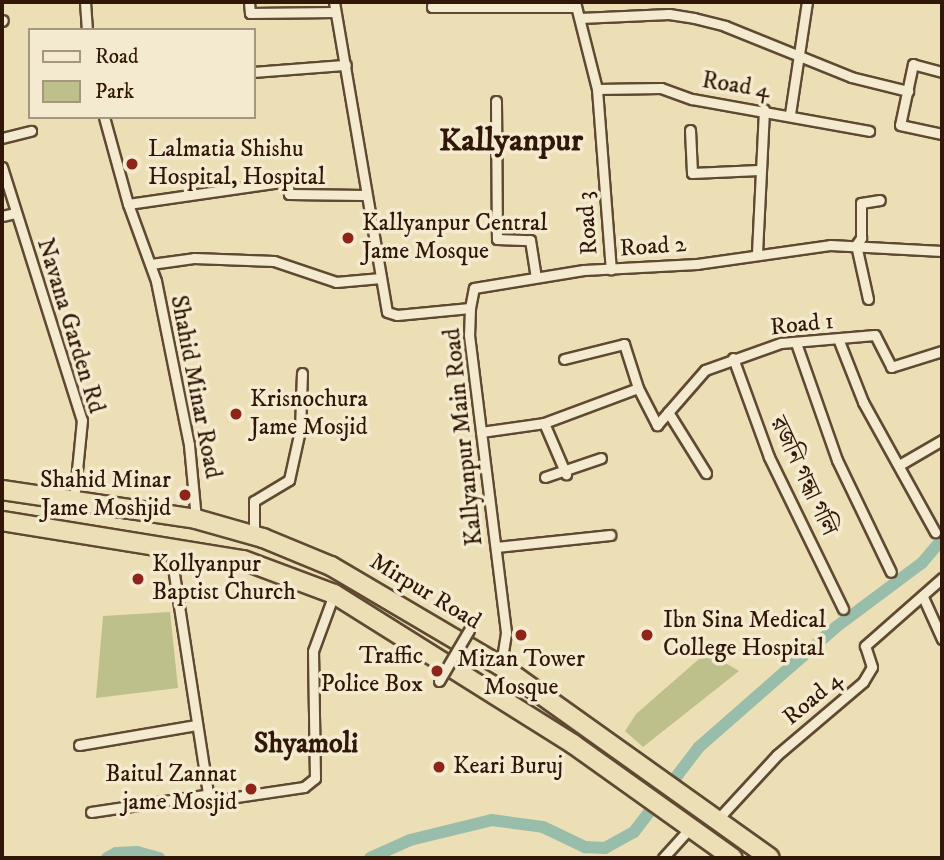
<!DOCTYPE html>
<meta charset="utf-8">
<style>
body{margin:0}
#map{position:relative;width:944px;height:860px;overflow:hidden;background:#ecdfb5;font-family:"IM FELL DW Pica","Noto Serif Bengali",serif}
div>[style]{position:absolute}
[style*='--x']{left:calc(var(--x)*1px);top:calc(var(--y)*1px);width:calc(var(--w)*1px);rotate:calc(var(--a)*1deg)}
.green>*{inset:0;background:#bdc08a}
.canal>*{height:12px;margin:-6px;padding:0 6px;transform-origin:6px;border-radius:6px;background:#99bdab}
.roads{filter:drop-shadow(2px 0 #604932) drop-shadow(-2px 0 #604932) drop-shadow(0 2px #604932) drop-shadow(0 -2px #604932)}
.street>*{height:9px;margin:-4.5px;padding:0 4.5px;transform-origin:4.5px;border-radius:4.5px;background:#f3eacf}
.highway>*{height:18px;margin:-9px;padding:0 9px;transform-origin:9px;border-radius:9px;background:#ecdfb5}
.bridges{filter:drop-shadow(2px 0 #604932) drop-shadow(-2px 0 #604932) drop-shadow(0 2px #604932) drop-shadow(0 -2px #604932)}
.street-bridge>*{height:9px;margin:-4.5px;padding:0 4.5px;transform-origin:4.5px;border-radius:4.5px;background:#f3eacf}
.dots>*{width:19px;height:19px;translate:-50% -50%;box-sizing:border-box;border:4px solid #f3eacf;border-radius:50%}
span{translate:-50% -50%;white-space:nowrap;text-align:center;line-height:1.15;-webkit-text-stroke:7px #f3eacf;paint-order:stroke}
.street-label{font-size:24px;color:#311707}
.poi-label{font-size:24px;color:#311707}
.left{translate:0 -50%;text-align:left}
.right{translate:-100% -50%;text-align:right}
.quarter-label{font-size:28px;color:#311707;font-weight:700}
.district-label{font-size:32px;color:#311707;font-weight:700}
.frame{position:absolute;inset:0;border:4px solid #311707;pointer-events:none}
.legend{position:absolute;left:28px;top:28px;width:228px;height:91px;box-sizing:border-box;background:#f3eacf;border:2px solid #a5967f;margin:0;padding:9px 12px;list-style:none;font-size:21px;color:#311707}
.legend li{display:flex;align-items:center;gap:14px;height:35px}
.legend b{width:35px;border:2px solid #a5967f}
</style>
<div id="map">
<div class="green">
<div style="clip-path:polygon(170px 612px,178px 688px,96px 698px,103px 616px)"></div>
<div style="clip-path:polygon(707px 652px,739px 671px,643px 747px,625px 731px,636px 714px)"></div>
</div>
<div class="canal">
<div style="--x:107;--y:858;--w:10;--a:-29"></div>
<div style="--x:116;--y:853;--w:21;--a:-3"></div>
<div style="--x:137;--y:852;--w:23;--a:15"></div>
<div style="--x:370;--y:858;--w:44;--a:-24.2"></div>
<div style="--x:410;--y:840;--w:84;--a:-13.7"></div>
<div style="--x:492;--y:820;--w:51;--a:7.8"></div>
<div style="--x:543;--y:827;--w:47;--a:25.5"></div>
<div style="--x:585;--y:847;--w:20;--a:3"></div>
<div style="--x:605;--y:848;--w:33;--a:-29"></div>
<div style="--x:634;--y:832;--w:107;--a:-52.6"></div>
<div style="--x:699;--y:747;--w:182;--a:-41.2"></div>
<div style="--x:836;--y:627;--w:107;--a:-36.7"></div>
<div style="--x:922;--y:563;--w:31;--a:-50"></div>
</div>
<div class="roads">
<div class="street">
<div style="--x:85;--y:2;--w:28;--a:86"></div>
<div style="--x:249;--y:2;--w:11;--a:85"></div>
<div style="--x:250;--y:13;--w:85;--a:-0.7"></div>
<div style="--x:334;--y:2;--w:314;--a:80.3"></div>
<div style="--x:387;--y:312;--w:10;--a:17"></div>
<div style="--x:397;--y:315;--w:73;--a:-5.5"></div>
<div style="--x:470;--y:308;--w:27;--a:92"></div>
<div style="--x:469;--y:335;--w:300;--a:82.9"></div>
<div style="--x:506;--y:633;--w:33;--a:99"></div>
<div style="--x:433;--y:2;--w:5;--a:101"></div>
<div style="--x:432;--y:7;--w:144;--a:0"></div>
<div style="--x:575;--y:2;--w:90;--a:75.8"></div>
<div style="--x:597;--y:89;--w:181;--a:85.6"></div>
<div style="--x:580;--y:18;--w:89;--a:-2.6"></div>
<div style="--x:669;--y:14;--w:25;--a:9"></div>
<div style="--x:694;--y:18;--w:32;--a:14"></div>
<div style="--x:725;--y:26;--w:136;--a:22"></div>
<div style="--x:851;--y:77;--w:59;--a:13.8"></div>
<div style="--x:2;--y:21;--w:1;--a:-45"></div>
<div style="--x:254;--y:72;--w:92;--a:-4.4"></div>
<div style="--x:942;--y:72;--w:30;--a:-165"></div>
<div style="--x:913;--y:64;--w:62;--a:102"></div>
<div style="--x:900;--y:125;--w:43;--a:12.1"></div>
<div style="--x:597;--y:89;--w:64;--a:-0.9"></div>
<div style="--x:661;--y:88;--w:33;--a:20"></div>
<div style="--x:692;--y:99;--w:180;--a:10.2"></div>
<div style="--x:496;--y:101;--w:138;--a:89.6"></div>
<div style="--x:497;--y:239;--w:33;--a:2"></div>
<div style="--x:530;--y:240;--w:37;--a:81"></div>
<div style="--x:790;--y:114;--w:113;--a:-81.4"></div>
<div style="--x:104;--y:117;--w:90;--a:74.6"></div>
<div style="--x:128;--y:204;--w:82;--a:70"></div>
<div style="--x:156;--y:281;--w:167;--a:78.6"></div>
<div style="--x:189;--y:445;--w:74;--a:84.6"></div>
<div style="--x:690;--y:130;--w:43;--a:87.3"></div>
<div style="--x:692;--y:173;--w:67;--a:-2.6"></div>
<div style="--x:2;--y:138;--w:30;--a:-14"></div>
<div style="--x:2;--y:167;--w:265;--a:72.5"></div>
<div style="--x:82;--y:420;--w:80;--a:95.7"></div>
<div style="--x:128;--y:204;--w:161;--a:-8.2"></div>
<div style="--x:287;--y:181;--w:13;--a:81"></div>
<div style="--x:289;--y:194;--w:75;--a:0.8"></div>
<div style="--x:2;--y:216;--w:13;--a:-13"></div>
<div style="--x:757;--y:253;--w:144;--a:-87.2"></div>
<div style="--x:151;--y:264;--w:43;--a:-7.9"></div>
<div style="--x:194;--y:258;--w:80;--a:2.1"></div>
<div style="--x:274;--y:261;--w:65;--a:18.7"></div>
<div style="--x:336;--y:282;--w:45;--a:-5.1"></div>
<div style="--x:868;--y:299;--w:55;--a:-102.5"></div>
<div style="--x:856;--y:245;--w:9;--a:-54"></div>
<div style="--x:861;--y:238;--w:35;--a:-90"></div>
<div style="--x:861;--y:203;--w:19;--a:-9"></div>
<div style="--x:470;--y:308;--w:20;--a:-79"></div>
<div style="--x:474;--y:288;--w:111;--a:-9.3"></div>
<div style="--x:584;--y:270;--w:113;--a:-3"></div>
<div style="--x:697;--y:264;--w:134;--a:-8.1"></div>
<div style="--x:830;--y:245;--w:112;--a:3.1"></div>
<div style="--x:839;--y:341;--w:66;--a:68.5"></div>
<div style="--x:863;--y:402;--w:149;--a:61"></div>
<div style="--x:796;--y:343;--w:124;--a:70.7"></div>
<div style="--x:837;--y:460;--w:124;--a:64.3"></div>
<div style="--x:733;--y:358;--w:105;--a:70"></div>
<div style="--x:769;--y:457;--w:169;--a:64"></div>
<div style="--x:564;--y:359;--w:62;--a:-14"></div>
<div style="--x:624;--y:344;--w:46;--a:72.3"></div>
<div style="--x:668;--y:412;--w:72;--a:58.1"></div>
<div style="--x:544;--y:423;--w:56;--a:66.7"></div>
<div style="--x:481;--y:432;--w:64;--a:-8.1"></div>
<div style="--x:544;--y:423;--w:100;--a:-20.4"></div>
<div style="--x:638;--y:388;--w:42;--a:62.8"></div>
<div style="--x:657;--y:425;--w:73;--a:-48.9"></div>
<div style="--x:705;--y:370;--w:81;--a:-19.6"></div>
<div style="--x:781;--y:343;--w:94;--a:-4.9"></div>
<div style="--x:875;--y:335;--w:36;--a:63"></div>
<div style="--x:891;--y:367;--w:53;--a:-17.4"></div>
<div style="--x:901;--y:464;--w:48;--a:-30.3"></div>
<div style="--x:545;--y:477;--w:59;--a:-18.7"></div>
<div style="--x:254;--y:535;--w:34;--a:-90"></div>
<div style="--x:254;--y:501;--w:41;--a:-31"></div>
<div style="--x:289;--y:480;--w:51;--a:-77.6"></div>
<div style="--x:300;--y:430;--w:57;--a:-88"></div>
<div style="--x:496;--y:547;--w:115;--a:-6"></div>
<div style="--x:170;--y:548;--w:256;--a:81.2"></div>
<div style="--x:209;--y:801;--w:96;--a:-8.4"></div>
<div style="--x:304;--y:787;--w:14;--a:-39"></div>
<div style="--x:315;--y:778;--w:127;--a:-90.9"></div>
<div style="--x:313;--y:651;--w:61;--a:-69.8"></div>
<div style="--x:923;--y:597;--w:46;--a:65.7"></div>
<div style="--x:79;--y:745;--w:119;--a:-9.7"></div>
<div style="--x:91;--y:812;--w:115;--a:-8.5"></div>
<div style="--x:717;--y:820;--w:88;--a:-47.3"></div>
<div style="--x:777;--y:755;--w:113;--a:-40.3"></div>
<div style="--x:863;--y:682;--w:17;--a:-59"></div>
<div style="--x:872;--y:667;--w:22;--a:-108"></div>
<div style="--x:865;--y:646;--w:103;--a:-41.4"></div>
<div style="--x:663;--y:858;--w:40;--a:-48"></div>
</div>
<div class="highway">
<div style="--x:2;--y:490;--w:196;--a:8.5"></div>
<div style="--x:196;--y:519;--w:70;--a:15.8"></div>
<div style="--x:263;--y:538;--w:74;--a:22.4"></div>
<div style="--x:331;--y:566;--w:197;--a:30.5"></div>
<div style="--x:501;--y:666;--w:330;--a:35.5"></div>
<div style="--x:2;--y:521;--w:244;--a:9.2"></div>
<div style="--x:243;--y:560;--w:97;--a:20.5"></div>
<div style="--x:334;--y:594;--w:282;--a:32.1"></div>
<div style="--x:573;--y:744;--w:196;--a:35.5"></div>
</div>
</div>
<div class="bridges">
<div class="street-bridge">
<div style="--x:439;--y:681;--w:59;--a:-59.5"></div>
</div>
</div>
<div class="dots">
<div style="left:132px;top:164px;background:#8f2418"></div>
<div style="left:348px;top:238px;background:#8f2418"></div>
<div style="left:236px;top:414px;background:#8f2418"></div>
<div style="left:185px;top:495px;background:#8f2418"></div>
<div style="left:138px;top:579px;background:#8f2418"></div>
<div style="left:521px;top:635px;background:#8f2418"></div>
<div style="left:647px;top:635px;background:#8f2418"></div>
<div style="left:437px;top:671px;background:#8f2418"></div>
<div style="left:439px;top:767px;background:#8f2418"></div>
<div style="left:251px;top:789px;background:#8f2418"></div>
</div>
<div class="street-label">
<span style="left:736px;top:86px;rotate:9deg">Road 4</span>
<span style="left:588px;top:223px;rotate:-94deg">Road 3</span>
<span style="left:653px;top:247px;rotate:-4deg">Road 2</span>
<span style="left:802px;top:325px;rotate:-6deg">Road 1</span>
<span style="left:70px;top:326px;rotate:73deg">Navana Garden Rd</span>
<span style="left:195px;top:387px;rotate:79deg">Shahid Minar Road</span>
<span style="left:464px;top:437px;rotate:-96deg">Kallyanpur Main Road</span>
<span style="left:803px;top:476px;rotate:65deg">রজনি গন্ধা গলি</span>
<span style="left:425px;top:592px;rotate:31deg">Mirpur Road</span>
<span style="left:813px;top:699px;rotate:-40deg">Road 4</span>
</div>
<div class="poi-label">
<span class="left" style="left:148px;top:164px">Lalmatia Shishu<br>Hospital, Hospital</span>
<span class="left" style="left:362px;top:238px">Kallyanpur Central<br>Jame Mosque</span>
<span class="left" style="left:250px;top:414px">Krisnochura<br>Jame Mosjid</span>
<span class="right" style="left:171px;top:495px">Shahid Minar<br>Jame Moshjid</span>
<span class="left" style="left:152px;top:579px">Kollyanpur<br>Baptist Church</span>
<span class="left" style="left:663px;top:635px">Ibn Sina Medical<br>College Hospital</span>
<span class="right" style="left:423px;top:671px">Traffic<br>Police Box</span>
<span style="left:521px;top:674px">Mizan Tower<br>Mosque</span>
<span class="left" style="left:453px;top:767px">Keari Buruj</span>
<span class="right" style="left:237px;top:789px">Baitul Zannat<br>jame Mosjid</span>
</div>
<div class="quarter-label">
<span style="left:306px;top:744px">Shyamoli</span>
</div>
<div class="district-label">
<span style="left:511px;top:141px">Kallyanpur</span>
</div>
<div class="frame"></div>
<ul class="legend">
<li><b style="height:9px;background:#f3eacf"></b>Road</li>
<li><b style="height:19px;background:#bdc08a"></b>Park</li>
</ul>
</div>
